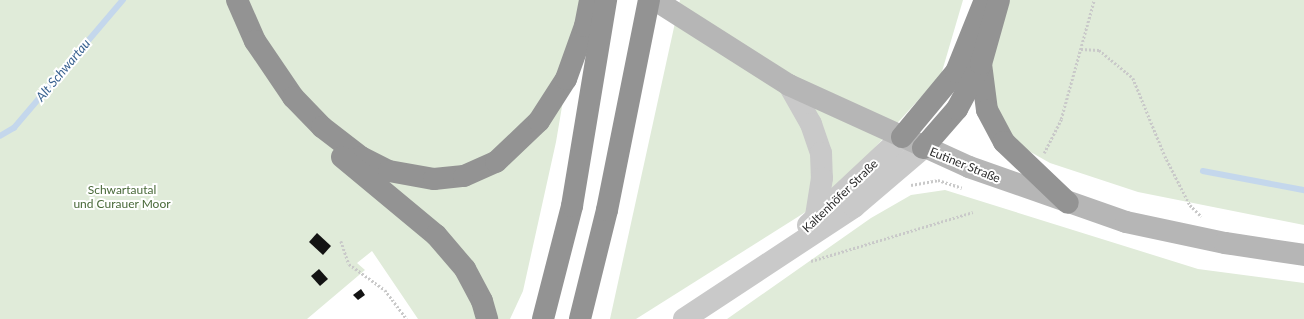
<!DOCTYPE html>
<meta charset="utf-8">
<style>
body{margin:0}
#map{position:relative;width:1304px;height:319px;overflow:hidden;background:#fff;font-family:Lato,sans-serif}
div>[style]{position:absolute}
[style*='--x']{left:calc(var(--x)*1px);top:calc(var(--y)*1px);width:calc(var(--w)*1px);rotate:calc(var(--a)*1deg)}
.green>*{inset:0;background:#e0ebd9}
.stream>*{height:5.5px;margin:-2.75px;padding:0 2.75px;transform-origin:2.75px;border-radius:2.75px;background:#c4d7ec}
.building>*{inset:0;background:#131313}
.path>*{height:2.5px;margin-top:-1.25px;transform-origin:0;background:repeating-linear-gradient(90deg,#c9c9c9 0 2px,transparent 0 4px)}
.tertiary>*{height:22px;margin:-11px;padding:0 11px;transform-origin:11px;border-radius:11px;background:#c9c9c9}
.secondary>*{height:22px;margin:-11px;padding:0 11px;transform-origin:11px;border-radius:11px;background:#b6b6b6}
.motorway>*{height:22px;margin:-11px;padding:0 11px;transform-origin:11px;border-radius:11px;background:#939393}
span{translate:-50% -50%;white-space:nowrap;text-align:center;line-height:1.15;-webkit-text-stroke:4px #fff;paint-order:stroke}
.street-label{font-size:12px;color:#2c2c2c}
.park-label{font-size:12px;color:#496939}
.water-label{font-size:13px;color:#396290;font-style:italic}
</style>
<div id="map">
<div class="green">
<div style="clip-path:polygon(0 0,580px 0,556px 142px,523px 291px,510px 319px,418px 319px,372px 251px,357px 263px,365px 270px,307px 319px,0 319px)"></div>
<div style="clip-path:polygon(680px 0,963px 0,941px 75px,831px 196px,636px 319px,610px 319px)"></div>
<div style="clip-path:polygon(1009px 0,1304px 0,1304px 225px,1138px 192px,1050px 163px,1013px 142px,994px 113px,988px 77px)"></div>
<div style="clip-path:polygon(945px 190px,1198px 269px,1304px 283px,1304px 319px,727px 319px,871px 218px,911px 195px)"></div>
</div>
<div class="stream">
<div style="--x:0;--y:136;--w:16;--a:-30"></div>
<div style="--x:14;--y:128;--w:168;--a:-49.6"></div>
<div style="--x:1203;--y:171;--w:103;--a:10.7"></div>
</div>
<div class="building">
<div style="clip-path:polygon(317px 233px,331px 246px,323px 255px,309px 242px)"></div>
<div style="clip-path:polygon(319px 269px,328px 279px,320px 286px,311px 276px)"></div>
<div style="clip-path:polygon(361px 289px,365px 295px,358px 300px,353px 295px)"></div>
</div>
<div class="path">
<div style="--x:1081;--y:49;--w:18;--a:3"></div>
<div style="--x:1099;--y:50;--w:44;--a:39.5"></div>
<div style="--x:1133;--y:78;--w:84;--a:67.7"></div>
<div style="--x:1165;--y:156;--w:55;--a:63"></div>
<div style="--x:1190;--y:205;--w:16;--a:45"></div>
<div style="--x:1044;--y:153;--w:38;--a:-63"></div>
<div style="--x:1061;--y:119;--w:123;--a:-74.5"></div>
<div style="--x:911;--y:185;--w:27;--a:-10"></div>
<div style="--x:938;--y:180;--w:25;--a:18"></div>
<div style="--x:341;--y:241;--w:24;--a:71"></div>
<div style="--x:349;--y:264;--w:44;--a:35.8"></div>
<div style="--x:385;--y:290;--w:36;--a:53"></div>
<div style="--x:811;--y:261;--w:169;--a:-16.8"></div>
</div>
<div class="tertiary">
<div style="--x:789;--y:85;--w:45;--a:60.6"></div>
<div style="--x:811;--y:124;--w:31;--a:71"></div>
<div style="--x:821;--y:153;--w:25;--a:88"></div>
<div style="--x:822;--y:178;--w:39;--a:99"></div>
<div style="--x:808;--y:225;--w:129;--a:-43.1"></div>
<div style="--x:684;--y:319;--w:204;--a:-33.4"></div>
<div style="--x:854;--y:207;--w:91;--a:-40.5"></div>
</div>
<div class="secondary">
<div style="--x:655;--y:0;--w:159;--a:32.4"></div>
<div style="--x:789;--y:85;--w:198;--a:24.5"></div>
<div style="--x:969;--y:167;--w:166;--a:19.3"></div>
<div style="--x:1126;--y:222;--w:101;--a:12"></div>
<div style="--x:1225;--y:243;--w:80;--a:8.6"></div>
</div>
<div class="motorway">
<div style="--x:237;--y:0;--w:45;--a:66.3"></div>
<div style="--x:255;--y:41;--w:68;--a:55.8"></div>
<div style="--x:293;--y:97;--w:42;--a:46"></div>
<div style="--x:322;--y:127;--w:49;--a:37.6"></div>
<div style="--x:361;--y:157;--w:31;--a:27"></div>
<div style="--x:389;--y:171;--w:46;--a:10.1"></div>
<div style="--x:434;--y:179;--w:30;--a:-6"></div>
<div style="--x:464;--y:176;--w:35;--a:-24"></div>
<div style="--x:496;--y:162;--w:59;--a:-43.6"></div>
<div style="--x:539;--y:121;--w:50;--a:-57.3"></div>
<div style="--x:566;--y:79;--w:56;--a:-70.3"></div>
<div style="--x:585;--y:26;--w:26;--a:-79"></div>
<div style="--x:981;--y:64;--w:46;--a:82.6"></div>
<div style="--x:987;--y:110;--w:36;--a:62"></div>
<div style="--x:1004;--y:142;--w:88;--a:43.6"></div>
<div style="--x:902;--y:137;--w:85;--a:-50.3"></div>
<div style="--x:956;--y:72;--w:78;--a:-68.1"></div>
<div style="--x:923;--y:148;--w:52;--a:-48.9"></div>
<div style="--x:957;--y:109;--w:51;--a:-61.9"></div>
<div style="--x:981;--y:64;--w:66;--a:-74.3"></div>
<div style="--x:342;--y:157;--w:122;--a:39.7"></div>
<div style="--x:436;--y:235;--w:45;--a:49.5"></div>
<div style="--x:465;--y:269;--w:36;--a:62"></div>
<div style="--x:482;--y:301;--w:19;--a:74"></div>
<div style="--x:543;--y:319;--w:117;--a:-75.6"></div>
<div style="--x:572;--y:206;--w:209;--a:-80.6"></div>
<div style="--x:580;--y:319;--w:112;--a:-76.1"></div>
<div style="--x:607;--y:210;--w:214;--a:-78.7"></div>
</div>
<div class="street-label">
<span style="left:965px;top:165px;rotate:22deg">Eutiner Straße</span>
<span style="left:840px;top:196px;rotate:-44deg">Kaltenhöfer Straße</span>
</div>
<div class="park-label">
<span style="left:122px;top:197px">Schwartautal<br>und Curauer Moor</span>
</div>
<div class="water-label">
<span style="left:63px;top:70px;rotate:-50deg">Alt Schwartau</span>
</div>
</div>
